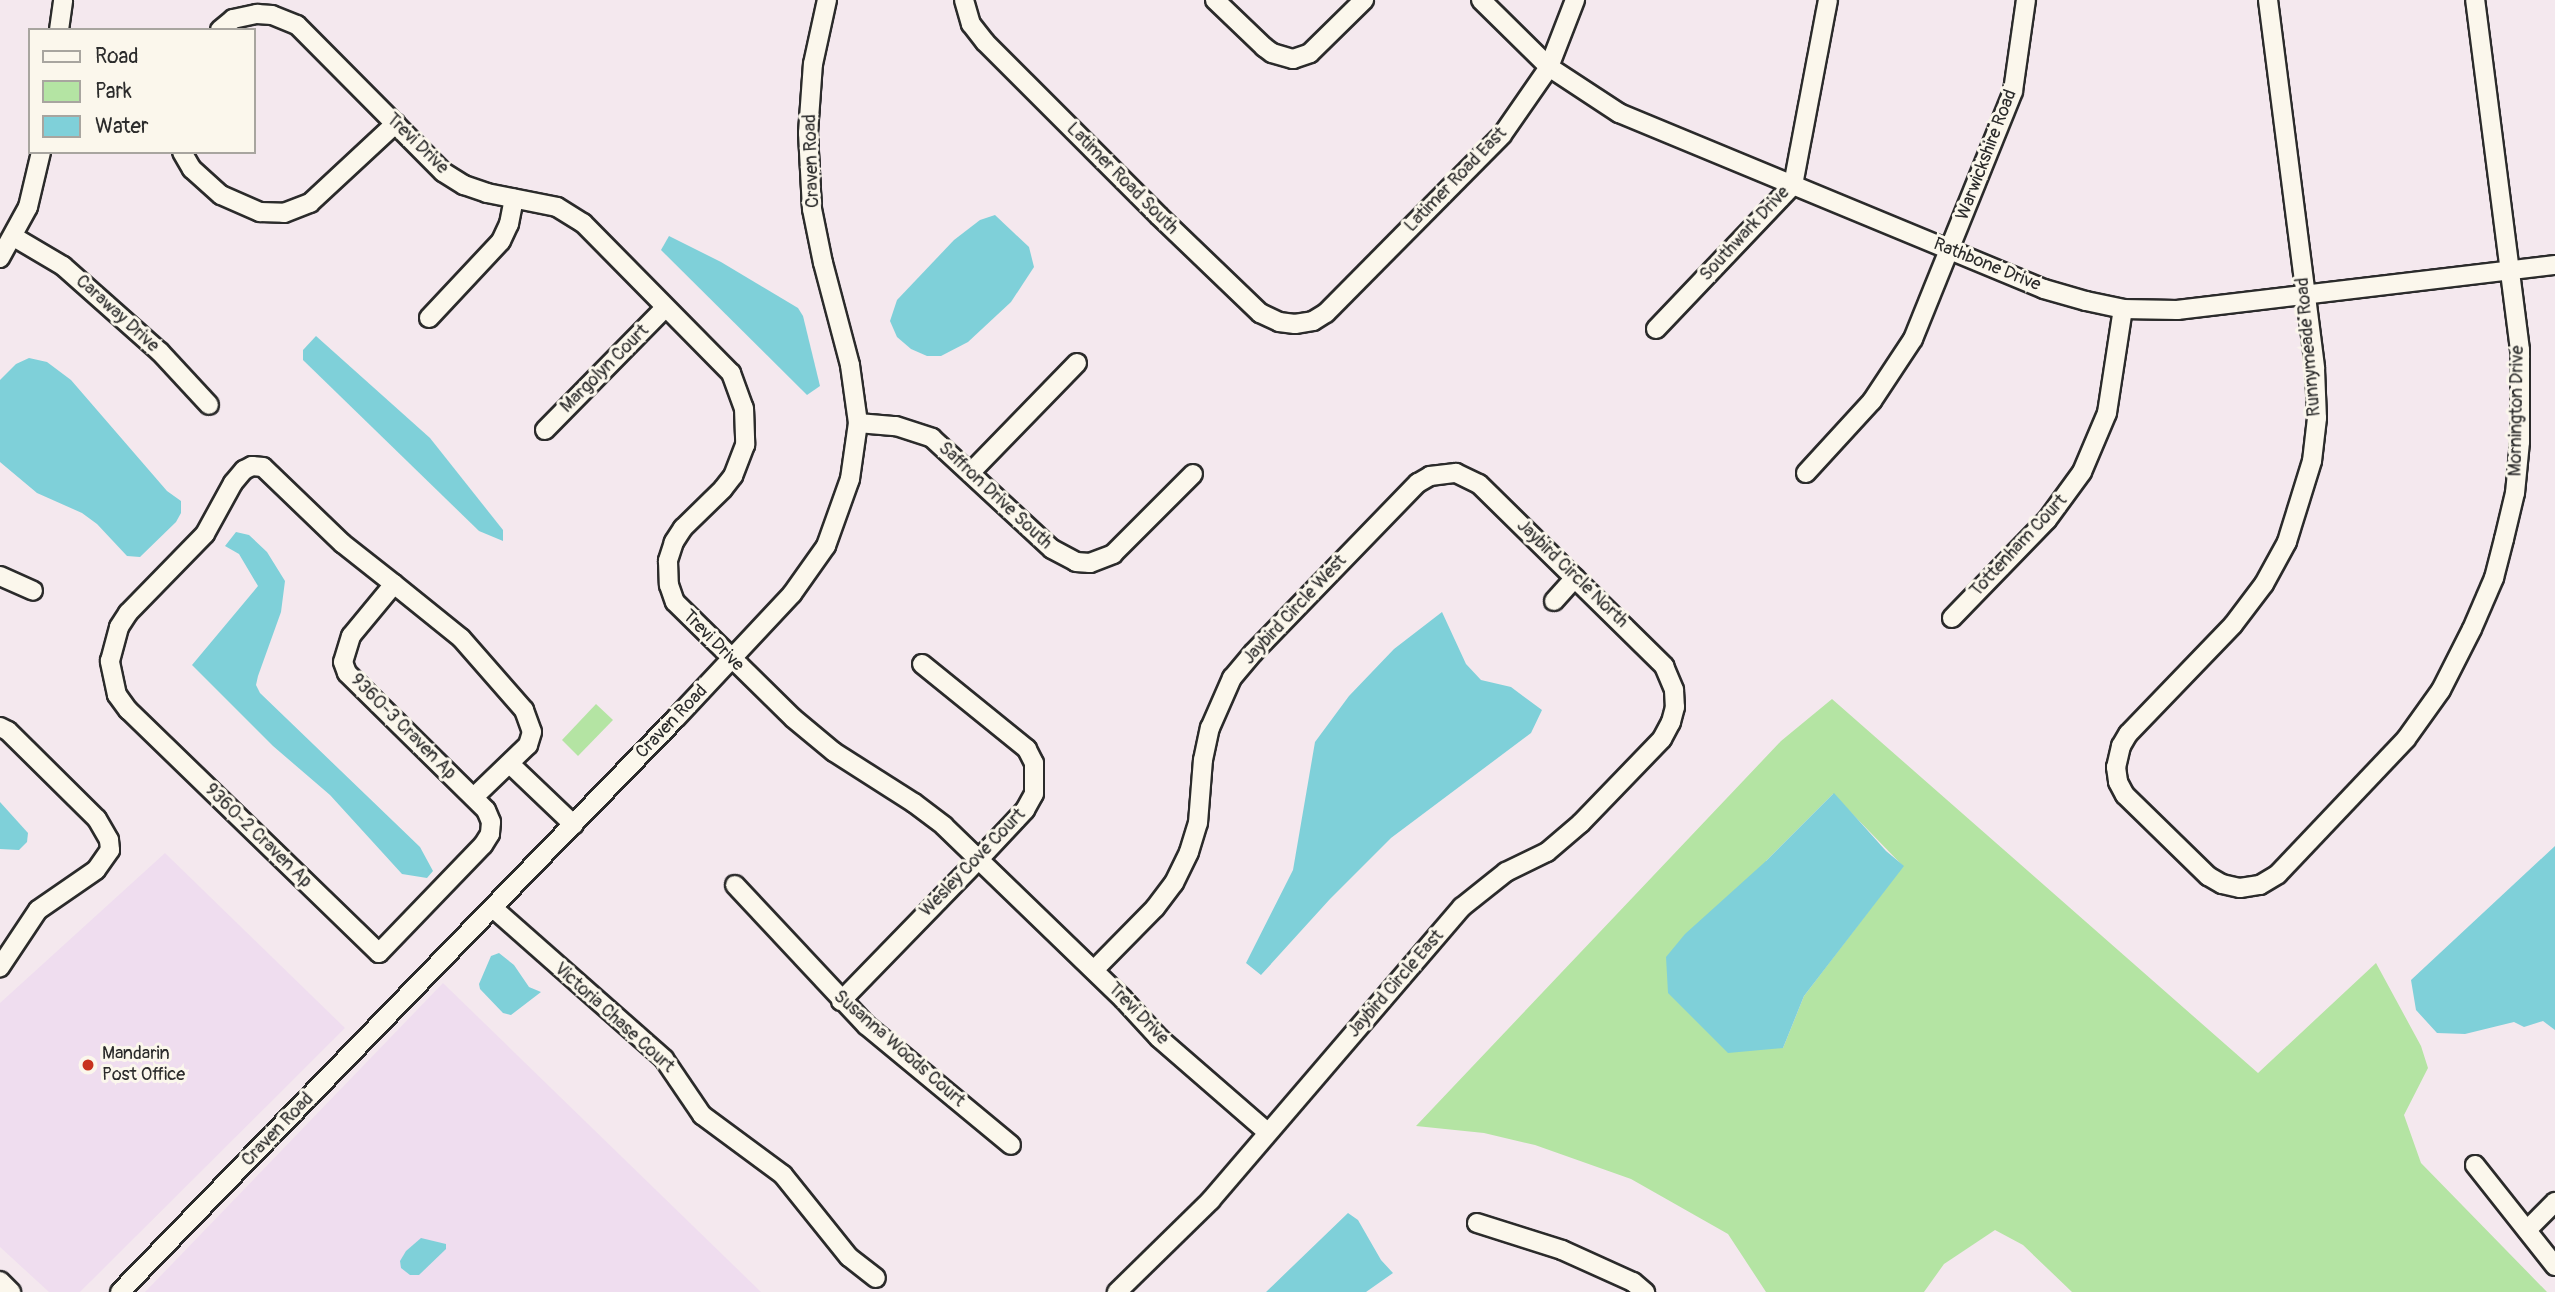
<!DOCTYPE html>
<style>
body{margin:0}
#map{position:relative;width:2555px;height:1292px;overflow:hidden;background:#f4e8ee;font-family:Pangolin,sans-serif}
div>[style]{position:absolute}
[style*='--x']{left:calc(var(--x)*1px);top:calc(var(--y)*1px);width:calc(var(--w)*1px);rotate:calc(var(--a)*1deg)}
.built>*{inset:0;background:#efddef}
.green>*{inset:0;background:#b4e4a3}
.water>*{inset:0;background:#7fd0d9}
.roads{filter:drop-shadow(2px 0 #2b2b2b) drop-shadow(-2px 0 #2b2b2b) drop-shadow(0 2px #2b2b2b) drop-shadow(0 -2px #2b2b2b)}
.minor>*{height:18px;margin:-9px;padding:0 9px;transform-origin:9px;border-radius:9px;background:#fbf7ec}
.dots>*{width:19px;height:19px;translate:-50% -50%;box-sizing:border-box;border:4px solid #fbf7ec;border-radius:50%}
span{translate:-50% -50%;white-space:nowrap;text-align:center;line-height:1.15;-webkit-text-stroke:6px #fbf7ec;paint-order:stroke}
.street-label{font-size:18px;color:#2b2b2b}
.poi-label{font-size:18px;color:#2b2b2b}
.left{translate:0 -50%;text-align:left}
.legend{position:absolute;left:28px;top:28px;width:228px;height:126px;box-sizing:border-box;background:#fbf7ec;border:2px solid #a8a59f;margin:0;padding:9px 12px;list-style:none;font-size:21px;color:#2b2b2b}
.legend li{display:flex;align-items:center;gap:14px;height:35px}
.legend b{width:35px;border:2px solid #a8a59f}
</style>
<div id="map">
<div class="built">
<div style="clip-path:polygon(165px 853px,345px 1028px,80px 1292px,49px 1292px,0 1247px,0 1003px)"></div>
<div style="clip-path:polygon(443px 983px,761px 1292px,145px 1292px)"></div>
</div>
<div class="green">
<div style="clip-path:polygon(evenodd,1832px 699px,2258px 1073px,2376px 963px,2421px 1046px,2428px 1068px,2404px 1115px,2421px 1163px,2547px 1292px,2072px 1292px,2023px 1245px,1995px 1230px,1944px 1264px,1924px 1292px,1766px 1292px,1728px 1234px,1631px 1179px,1535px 1145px,1484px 1133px,1416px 1126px,1781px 741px,1832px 699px,1833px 794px,1903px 866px,1804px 996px,1783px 1048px,1766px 861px,1833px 794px)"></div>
<div style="clip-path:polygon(596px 704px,613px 720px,578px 756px,562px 740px)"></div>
</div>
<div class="water">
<div style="clip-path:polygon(995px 215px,1029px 247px,1034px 267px,1011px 302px,968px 342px,941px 356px,927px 356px,911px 349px,897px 337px,890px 321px,897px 300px,954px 240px,980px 220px)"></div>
<div style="clip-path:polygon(669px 236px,721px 262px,798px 308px,803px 316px,820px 386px,807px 395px,661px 250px)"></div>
<div style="clip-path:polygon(316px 336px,430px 438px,503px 530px,503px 541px,479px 531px,303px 360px,303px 350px)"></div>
<div style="clip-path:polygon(29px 358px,47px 362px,71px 380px,167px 491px,181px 501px,181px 513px,176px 522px,140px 557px,127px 556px,97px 524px,82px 513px,37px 493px,0 462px,0 380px,16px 364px)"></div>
<div style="clip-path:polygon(236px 532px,249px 535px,267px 552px,285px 581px,281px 612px,258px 676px,256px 685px,260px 693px,420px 847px,433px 871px,427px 878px,402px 874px,330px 795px,273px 746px,192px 665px,258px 586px,239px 554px,225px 546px)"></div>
<div style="clip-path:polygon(1442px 612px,1466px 664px,1481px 680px,1511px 687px,1542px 710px,1531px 733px,1391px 838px,1330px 899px,1261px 975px,1246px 963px,1293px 870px,1315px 742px,1349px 696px,1394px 649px)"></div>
<div style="clip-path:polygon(1834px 793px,1886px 851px,1904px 866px,1804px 996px,1783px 1048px,1728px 1053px,1668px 993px,1666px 957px,1685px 934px,1766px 861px)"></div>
<div style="clip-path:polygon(0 802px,28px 833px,27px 842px,19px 850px,0 849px)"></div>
<div style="clip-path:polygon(2555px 846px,2555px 1030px,2543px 1021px,2524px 1027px,2514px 1022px,2465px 1034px,2437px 1033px,2416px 1010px,2411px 980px)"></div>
<div style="clip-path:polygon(499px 953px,514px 965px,529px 987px,541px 992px,511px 1015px,503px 1013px,480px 989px,479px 984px,491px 956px)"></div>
<div style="clip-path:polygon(1348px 1213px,1358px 1220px,1381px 1260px,1393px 1273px,1366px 1292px,1266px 1292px)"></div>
<div style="clip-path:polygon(421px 1238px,446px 1244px,446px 1249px,419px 1275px,410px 1275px,401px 1268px,400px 1261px,406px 1251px)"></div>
</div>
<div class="roads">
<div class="minor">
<div style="--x:964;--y:0;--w:25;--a:74"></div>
<div style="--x:971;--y:24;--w:23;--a:52"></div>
<div style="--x:985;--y:42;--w:246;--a:45"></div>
<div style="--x:1159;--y:216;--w:140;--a:43.8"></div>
<div style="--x:1260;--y:313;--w:21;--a:25"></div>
<div style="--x:1279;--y:322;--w:16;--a:7"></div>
<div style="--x:1295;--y:324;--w:18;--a:-9"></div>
<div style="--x:1313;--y:321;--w:15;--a:-32"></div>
<div style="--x:1326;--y:313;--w:250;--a:-45.3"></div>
<div style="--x:1502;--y:135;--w:83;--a:-55.3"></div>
<div style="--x:1549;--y:67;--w:72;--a:-68.8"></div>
<div style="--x:1215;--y:0;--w:68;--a:43.8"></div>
<div style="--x:1264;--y:47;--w:10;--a:37"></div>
<div style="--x:1272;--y:53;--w:22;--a:16"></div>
<div style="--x:1293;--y:59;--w:18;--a:-19"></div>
<div style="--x:1310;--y:53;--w:76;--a:-44.5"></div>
<div style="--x:1481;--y:0;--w:95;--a:44.6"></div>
<div style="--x:1549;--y:67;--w:84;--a:33.3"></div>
<div style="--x:1619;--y:113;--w:460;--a:22.5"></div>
<div style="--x:2044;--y:289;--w:44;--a:15.9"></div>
<div style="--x:2086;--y:301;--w:38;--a:12"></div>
<div style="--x:2123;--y:309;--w:54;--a:1.1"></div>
<div style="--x:2177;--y:310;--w:381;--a:-6.8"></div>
<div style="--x:2268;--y:0;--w:372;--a:82.7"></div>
<div style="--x:2315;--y:369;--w:49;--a:87.7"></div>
<div style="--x:2317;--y:418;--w:43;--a:96.6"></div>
<div style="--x:2312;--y:461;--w:85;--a:107.2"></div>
<div style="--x:2287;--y:542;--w:48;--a:118.7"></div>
<div style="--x:2264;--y:584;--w:51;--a:127.1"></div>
<div style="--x:2233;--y:625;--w:151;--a:133.9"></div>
<div style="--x:2128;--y:734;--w:14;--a:120"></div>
<div style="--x:2121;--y:746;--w:22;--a:103"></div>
<div style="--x:2116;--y:767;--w:15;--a:82"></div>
<div style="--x:2118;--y:782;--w:15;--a:62"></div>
<div style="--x:2125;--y:795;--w:116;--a:44.3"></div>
<div style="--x:2208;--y:876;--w:16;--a:30"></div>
<div style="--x:2222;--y:884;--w:18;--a:13"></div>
<div style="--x:2240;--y:888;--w:20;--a:-9"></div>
<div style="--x:2260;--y:885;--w:21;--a:-31"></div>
<div style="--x:2278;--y:874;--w:186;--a:-46.5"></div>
<div style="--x:2406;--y:739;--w:60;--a:-54.5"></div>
<div style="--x:2441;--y:690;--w:68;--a:-63.1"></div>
<div style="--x:2472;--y:629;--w:56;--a:-66.7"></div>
<div style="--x:2494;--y:578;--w:40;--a:-75.6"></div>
<div style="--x:2504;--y:539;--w:47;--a:-76.6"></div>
<div style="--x:2515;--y:493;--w:51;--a:-84.4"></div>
<div style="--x:2520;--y:442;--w:92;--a:-90"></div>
<div style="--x:2520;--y:350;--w:353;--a:-97.3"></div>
<div style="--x:59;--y:30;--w:30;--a:-82"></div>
<div style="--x:220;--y:30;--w:17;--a:-40"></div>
<div style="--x:233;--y:19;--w:25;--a:-12"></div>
<div style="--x:257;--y:14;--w:15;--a:4"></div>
<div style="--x:272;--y:15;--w:27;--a:22"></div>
<div style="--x:297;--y:25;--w:207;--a:45.2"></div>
<div style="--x:443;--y:172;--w:25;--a:32"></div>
<div style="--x:464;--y:185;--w:24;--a:19"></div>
<div style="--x:487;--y:193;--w:71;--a:11.3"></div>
<div style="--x:557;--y:207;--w:31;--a:32"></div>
<div style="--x:583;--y:223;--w:211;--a:45.4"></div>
<div style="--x:731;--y:373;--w:37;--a:70"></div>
<div style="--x:744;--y:408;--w:37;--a:88"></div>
<div style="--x:745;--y:445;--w:33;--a:111"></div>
<div style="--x:733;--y:476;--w:16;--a:128"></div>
<div style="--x:723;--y:489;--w:56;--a:135.7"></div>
<div style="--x:683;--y:528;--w:17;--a:123"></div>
<div style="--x:674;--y:542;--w:20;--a:108"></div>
<div style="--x:668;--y:561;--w:24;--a:88"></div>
<div style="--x:669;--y:585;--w:18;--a:71"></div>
<div style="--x:675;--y:602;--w:165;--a:44.5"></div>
<div style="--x:793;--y:718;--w:53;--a:39.7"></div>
<div style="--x:834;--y:752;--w:95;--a:32.5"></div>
<div style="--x:914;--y:803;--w:38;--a:37"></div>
<div style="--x:944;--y:826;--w:249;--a:44"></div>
<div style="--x:1123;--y:999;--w:53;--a:47.3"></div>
<div style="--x:1159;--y:1038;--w:143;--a:41"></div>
<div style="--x:182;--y:152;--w:20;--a:60"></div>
<div style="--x:192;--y:169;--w:39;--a:42"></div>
<div style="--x:221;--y:195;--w:43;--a:23.6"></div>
<div style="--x:260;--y:212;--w:24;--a:2"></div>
<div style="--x:284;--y:213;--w:28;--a:-21"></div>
<div style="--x:310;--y:203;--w:117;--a:-42.9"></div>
<div style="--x:14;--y:237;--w:57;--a:30.6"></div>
<div style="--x:63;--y:266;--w:130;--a:41.6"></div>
<div style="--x:160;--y:352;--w:72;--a:47.2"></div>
<div style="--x:0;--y:258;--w:58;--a:-61.2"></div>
<div style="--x:28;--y:207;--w:57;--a:-76.7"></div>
<div style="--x:429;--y:318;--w:105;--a:-46.9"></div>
<div style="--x:501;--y:241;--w:19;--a:-65"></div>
<div style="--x:509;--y:224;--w:26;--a:-79"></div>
<div style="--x:1656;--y:329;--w:199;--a:-46.4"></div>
<div style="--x:1793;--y:185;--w:188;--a:-79.3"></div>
<div style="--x:858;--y:423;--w:38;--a:5"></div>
<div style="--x:896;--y:426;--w:38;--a:18"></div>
<div style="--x:932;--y:438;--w:163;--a:42.8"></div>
<div style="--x:1052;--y:549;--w:27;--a:28"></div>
<div style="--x:1076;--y:562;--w:14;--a:4"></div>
<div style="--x:1090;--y:563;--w:25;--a:-21"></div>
<div style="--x:1113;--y:554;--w:113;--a:-45"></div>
<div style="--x:545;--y:430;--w:171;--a:-45.5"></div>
<div style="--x:971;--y:472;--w:152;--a:-45.8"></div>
<div style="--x:1806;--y:473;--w:98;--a:-47.5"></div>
<div style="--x:1872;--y:401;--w:74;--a:-56.5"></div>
<div style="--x:1913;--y:339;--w:267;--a:-68"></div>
<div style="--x:2013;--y:91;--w:92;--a:-81.9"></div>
<div style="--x:0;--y:576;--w:36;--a:24"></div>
<div style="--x:394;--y:584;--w:67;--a:129.6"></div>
<div style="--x:351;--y:636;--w:27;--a:107"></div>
<div style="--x:343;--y:662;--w:12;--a:70"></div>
<div style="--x:347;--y:673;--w:195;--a:44.6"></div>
<div style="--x:486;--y:810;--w:13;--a:67"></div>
<div style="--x:491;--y:822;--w:12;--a:95"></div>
<div style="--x:490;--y:834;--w:13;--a:122"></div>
<div style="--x:483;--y:845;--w:150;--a:133.9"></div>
<div style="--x:379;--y:953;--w:349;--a:-135.9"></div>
<div style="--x:128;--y:710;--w:19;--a:-126"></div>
<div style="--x:117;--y:695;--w:35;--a:-102"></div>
<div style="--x:110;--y:661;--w:35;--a:-75"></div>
<div style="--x:119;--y:627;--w:17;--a:-57"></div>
<div style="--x:128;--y:613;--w:110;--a:-45.7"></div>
<div style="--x:205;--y:534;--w:58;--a:-61.2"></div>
<div style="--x:233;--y:483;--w:17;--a:-50"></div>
<div style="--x:244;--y:470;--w:9;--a:-27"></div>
<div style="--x:252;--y:466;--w:11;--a:5"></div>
<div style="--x:263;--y:467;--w:110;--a:43.9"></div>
<div style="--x:342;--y:543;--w:66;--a:38.3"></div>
<div style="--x:394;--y:584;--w:86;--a:38.9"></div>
<div style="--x:461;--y:638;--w:96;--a:48.8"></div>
<div style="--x:524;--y:710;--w:23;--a:70"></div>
<div style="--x:532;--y:732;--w:14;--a:107"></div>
<div style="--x:528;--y:745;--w:75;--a:136.1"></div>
<div style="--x:1554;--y:601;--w:31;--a:-48"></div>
<div style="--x:1952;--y:618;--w:136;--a:-45.9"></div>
<div style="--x:2047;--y:520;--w:59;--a:-53.9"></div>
<div style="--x:2082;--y:472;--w:64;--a:-67"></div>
<div style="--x:2107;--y:413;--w:105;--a:-81.3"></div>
<div style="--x:0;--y:727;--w:9;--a:27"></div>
<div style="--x:8;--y:731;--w:125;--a:44.7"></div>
<div style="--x:97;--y:819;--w:24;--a:60"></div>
<div style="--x:109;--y:840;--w:10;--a:84"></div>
<div style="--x:110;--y:850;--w:24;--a:125"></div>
<div style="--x:96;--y:870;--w:70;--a:145.4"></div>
<div style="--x:38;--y:910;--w:69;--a:123.7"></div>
<div style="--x:510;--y:764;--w:88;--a:43.6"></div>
<div style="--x:735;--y:885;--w:192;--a:46.9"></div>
<div style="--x:866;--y:1025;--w:188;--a:39.6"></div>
<div style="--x:493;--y:908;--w:228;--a:41.4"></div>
<div style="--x:664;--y:1059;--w:68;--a:55.8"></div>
<div style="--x:702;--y:1115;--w:101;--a:36.5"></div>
<div style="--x:783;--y:1175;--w:105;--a:51.2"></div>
<div style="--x:849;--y:1257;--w:34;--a:38"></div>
<div style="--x:1094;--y:970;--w:87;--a:-45.5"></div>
<div style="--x:1155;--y:908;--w:31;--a:-53"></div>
<div style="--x:1174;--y:883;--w:34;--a:-64"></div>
<div style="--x:1189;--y:852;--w:30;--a:-73"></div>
<div style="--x:1198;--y:823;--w:63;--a:-85.5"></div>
<div style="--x:1203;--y:760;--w:33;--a:-78"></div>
<div style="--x:1210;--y:728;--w:55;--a:-66.3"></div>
<div style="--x:1232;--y:678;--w:33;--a:-50"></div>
<div style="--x:1253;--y:653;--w:237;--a:-45.9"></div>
<div style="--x:1418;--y:483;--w:14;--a:-30"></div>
<div style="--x:1430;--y:476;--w:26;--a:-7"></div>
<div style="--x:1456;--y:473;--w:25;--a:26"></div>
<div style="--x:1479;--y:484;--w:260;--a:44.5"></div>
<div style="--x:1664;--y:666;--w:26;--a:67"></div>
<div style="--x:1674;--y:690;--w:17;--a:87"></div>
<div style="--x:1675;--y:707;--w:16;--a:105"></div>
<div style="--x:1671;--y:722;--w:19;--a:118"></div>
<div style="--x:1662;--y:739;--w:117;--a:134"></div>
<div style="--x:1581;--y:823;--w:45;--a:139.5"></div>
<div style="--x:1547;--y:852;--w:46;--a:154"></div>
<div style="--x:1506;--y:872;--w:56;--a:141.5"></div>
<div style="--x:1462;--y:907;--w:386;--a:130.6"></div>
<div style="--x:1211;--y:1200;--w:132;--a:135.6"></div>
<div style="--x:841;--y:1001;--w:199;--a:-45.8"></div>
<div style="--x:980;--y:858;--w:66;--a:-46.8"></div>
<div style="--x:1025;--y:810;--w:18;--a:-61"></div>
<div style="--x:1034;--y:794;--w:31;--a:-90"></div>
<div style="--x:1034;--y:763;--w:16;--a:-117"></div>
<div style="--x:1027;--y:749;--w:135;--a:-141"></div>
<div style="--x:2475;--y:1165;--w:129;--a:51.6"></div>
<div style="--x:1477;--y:1223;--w:89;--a:17.6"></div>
<div style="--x:1562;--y:1250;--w:78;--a:24.3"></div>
<div style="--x:1633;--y:1282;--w:16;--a:40"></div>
<div style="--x:2527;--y:1230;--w:40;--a:-45"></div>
<div style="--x:0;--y:1281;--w:16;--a:45"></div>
<div style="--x:120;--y:1292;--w:799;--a:-45.91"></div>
<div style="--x:676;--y:718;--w:170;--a:-46.9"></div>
<div style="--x:792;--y:594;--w:59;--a:-54.7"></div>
<div style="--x:826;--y:546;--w:71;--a:-70.3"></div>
<div style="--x:850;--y:479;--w:57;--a:-81.9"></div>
<div style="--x:858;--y:423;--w:59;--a:-97.9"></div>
<div style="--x:850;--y:365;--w:106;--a:-104.8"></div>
<div style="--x:823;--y:263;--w:55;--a:-101.5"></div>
<div style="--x:812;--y:209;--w:76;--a:-93"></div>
<div style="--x:808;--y:133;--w:69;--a:-85.9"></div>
<div style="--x:813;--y:64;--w:66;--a:-77.7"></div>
</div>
</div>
<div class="dots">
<div style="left:88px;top:1065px;background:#c8321e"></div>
</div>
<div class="street-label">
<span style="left:417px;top:144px;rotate:44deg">Trevi Drive</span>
<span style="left:1987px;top:155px;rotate:-69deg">Warwickshire Road</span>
<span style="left:812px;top:161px;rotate:-92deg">Craven Road</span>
<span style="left:1122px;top:179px;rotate:45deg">Latimer Road South</span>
<span style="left:1456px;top:180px;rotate:-46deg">Latimer Road East</span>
<span style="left:1745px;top:234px;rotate:-47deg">Southwark Drive</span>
<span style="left:1987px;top:265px;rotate:22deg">Rathbone Drive</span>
<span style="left:117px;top:314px;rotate:42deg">Caraway Drive</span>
<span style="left:2309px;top:347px;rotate:-95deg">Runnymeade Road</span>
<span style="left:605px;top:369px;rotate:-45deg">Margolyn Court</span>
<span style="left:2517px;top:411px;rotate:-89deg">Mornington Drive</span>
<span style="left:995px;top:496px;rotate:43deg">Saffron Drive South</span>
<span style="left:2019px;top:546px;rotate:-47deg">Tottenham Court</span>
<span style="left:1572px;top:574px;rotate:44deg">Jaybird Circle North</span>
<span style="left:1295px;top:610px;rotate:-47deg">Jaybird Circle West</span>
<span style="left:713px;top:641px;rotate:45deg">Trevi Drive</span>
<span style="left:672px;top:722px;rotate:-46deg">Craven Road</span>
<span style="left:403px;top:727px;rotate:45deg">9360-3 Craven Ap</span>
<span style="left:258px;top:836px;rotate:44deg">9360-2 Craven Ap</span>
<span style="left:973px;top:863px;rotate:-46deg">Wesley Cove Court</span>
<span style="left:1396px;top:984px;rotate:-49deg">Jaybird Circle East</span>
<span style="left:1138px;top:1014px;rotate:46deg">Trevi Drive</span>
<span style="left:614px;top:1018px;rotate:42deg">Victoria Chase Court</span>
<span style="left:899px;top:1049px;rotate:41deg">Susanna Woods Court</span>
<span style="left:278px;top:1130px;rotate:-46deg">Craven Road</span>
</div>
<div class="poi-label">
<span class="left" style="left:102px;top:1065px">Mandarin<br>Post Office</span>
</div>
<ul class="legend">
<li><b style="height:9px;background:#fbf7ec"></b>Road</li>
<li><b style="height:19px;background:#b4e4a3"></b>Park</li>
<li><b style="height:19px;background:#7fd0d9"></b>Water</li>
</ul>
</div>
